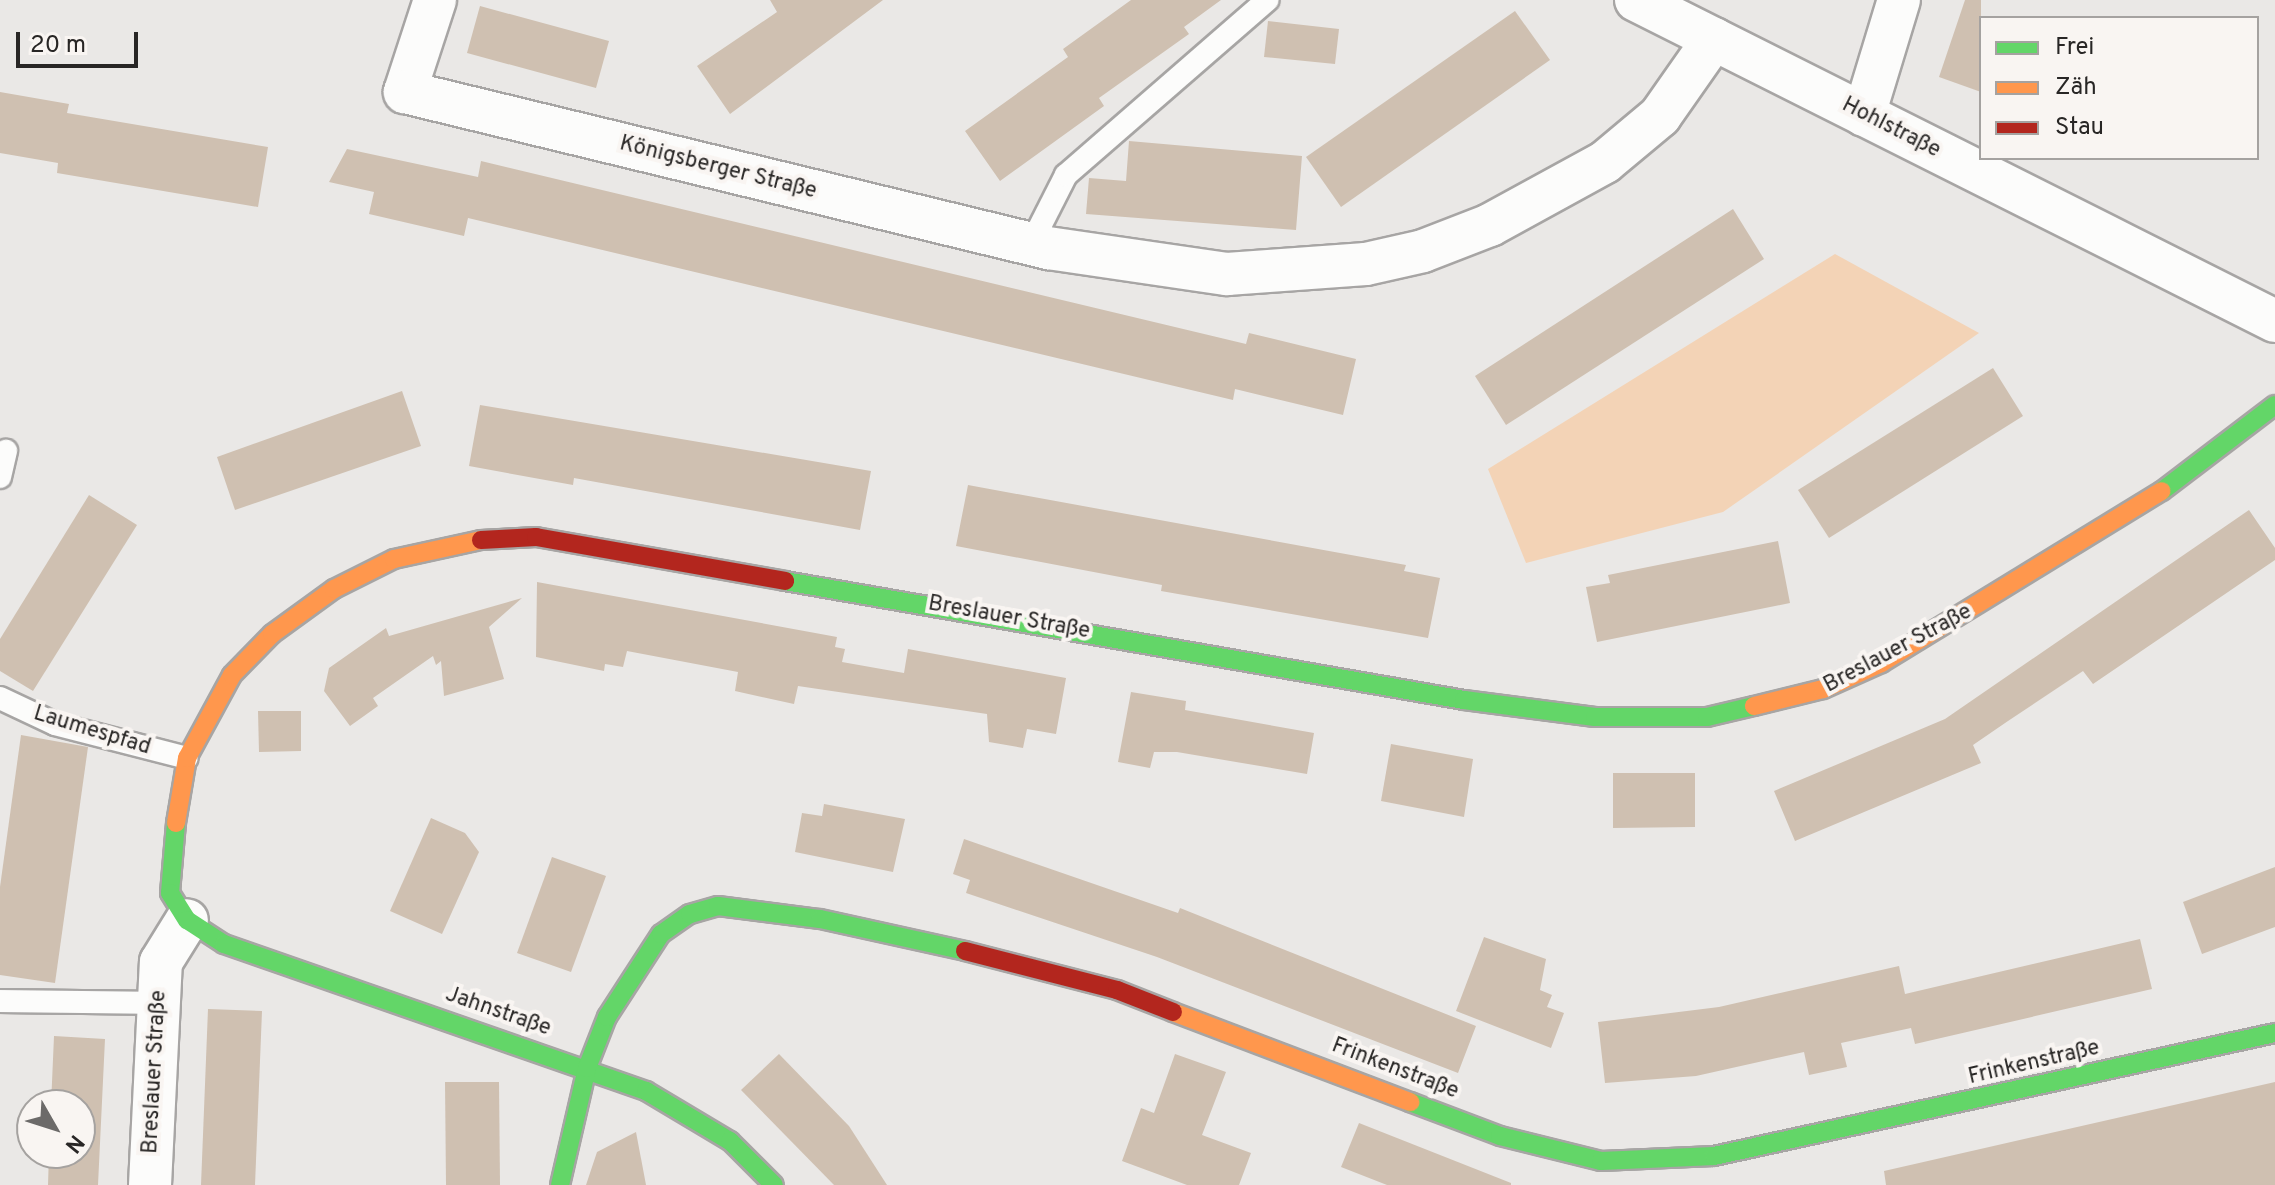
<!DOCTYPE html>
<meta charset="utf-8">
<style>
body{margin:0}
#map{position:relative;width:2275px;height:1185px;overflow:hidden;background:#eae8e6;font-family:Overpass,sans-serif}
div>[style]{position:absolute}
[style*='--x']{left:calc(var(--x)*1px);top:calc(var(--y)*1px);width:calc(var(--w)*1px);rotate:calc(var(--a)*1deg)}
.green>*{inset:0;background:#f3d3b6}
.building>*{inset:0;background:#cfc0b1}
.roads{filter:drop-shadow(2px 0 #a7a5a4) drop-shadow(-2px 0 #a7a5a4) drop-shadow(0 2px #a7a5a4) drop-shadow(0 -2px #a7a5a4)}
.lane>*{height:22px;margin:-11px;padding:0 11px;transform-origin:11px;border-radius:11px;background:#fcfcfb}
.street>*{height:42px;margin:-21px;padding:0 21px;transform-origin:21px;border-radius:21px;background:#fcfcfb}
.fast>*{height:18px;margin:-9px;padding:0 9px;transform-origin:9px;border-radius:9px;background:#63d668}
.slow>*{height:18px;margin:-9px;padding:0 9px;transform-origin:9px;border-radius:9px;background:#ff974d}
.jam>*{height:18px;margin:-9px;padding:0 9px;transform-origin:9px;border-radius:9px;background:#b3261e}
span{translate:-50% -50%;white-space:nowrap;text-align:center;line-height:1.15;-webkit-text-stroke:8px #f9f5f2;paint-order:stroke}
.street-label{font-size:22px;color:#282625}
.legend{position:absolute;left:1979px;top:16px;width:280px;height:144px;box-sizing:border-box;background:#f9f5f2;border:2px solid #a5a2a0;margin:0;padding:10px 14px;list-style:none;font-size:24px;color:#282625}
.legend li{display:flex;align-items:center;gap:16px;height:40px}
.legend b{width:40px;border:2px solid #a5a2a0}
.north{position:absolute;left:16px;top:1089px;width:80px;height:80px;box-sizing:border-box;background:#f9f5f2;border:2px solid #a5a2a0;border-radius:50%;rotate:129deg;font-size:22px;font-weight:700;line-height:32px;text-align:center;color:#282625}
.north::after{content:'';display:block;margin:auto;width:28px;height:36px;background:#6c6a69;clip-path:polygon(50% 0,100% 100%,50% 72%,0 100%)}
.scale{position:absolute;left:16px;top:32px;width:122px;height:36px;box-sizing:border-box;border:4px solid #282625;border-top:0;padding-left:10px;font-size:24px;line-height:28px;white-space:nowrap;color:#282625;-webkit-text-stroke:6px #f9f5f2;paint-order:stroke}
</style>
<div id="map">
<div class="green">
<div style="clip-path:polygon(1835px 254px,1979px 333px,1723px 512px,1526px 563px,1488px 469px)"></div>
</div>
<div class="building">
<div style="clip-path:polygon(770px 0,883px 0,730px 114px,697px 66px,777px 12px)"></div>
<div style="clip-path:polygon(1131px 0,1221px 0,1184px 27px,1189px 34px,1099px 98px,1104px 106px,1000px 181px,965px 131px,1068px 57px,1063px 49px)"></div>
<div style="clip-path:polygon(1965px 0,1981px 0,1981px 92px,1939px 77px)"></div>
<div style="clip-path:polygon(480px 6px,609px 41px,596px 88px,467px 53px)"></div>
<div style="clip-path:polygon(1515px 11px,1550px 60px,1341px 207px,1306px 157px)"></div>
<div style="clip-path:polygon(1268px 21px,1339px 29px,1335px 64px,1264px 57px)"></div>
<div style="clip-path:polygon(0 92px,69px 104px,67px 113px,268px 147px,258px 207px,57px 173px,58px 163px,0 153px)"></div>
<div style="clip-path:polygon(1129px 141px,1302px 156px,1296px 230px,1086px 214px,1089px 178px,1126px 181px)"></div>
<div style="clip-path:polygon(347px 149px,478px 177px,481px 161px,1246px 344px,1249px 333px,1356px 359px,1343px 415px,1235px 389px,1233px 400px,468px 218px,464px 236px,369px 214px,374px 192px,329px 182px)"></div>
<div style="clip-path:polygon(1733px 209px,1764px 259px,1506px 425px,1475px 376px)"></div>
<div style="clip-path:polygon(1993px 368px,2023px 416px,1829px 538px,1798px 490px)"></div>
<div style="clip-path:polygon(402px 391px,421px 446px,235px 510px,217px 457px)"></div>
<div style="clip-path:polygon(480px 405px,871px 471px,860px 530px,574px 478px,573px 485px,469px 466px)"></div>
<div style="clip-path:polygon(968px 485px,1406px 565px,1404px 571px,1440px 578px,1428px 638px,1161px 591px,1162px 585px,956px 546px)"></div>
<div style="clip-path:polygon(89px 495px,137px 525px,33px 691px,0 671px,0 639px)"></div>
<div style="clip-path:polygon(2249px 510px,2275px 548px,2275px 560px,2093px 684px,2083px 671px,2008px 721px,1973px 745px,1981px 763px,1795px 841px,1774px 791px,1945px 719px)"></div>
<div style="clip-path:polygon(1778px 541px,1790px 603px,1597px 642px,1586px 587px,1610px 583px,1608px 575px)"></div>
<div style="clip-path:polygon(537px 582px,837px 637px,835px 647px,845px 649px,842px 662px,904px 673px,908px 649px,1066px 678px,1056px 734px,1027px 729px,1023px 748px,989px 742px,987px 714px,798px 686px,794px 704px,735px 691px,738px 672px,627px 651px,623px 667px,605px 664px,604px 671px,536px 657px)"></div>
<div style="clip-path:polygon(522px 598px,489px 627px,504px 679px,444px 696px,441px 661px,436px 665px,433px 656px,373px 698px,378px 706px,350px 726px,324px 691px,329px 668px,386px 628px,389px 636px)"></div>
<div style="clip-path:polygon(1131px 692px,1186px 701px,1185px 710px,1314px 733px,1307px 774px,1177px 752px,1154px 752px,1150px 768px,1118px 762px)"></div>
<div style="clip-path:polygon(258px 711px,301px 711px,301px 751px,259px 752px)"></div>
<div style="clip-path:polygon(21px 735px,88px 747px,55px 983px,0 975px,0 887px)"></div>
<div style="clip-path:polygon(1391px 744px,1473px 759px,1464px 817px,1381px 801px)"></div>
<div style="clip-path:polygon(1613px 773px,1695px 773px,1695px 827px,1613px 828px)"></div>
<div style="clip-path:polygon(824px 804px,905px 819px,893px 872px,795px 852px,802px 813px,822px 816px)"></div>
<div style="clip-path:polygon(431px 818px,465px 833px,479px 852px,442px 934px,390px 911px)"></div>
<div style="clip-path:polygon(964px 839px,1178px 913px,1180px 908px,1476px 1026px,1458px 1073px,1157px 957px,966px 893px,970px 880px,953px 874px)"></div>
<div style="clip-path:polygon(552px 857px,606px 876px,571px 972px,517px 953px)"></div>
<div style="clip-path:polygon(2275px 867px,2275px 927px,2202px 954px,2183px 902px)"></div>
<div style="clip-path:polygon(1484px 937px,1546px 959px,1540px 990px,1552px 995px,1547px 1007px,1564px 1013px,1551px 1048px,1456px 1011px)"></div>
<div style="clip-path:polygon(2140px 939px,2152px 989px,1915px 1044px,1911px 1028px,1841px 1043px,1847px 1067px,1809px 1075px,1804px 1052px,1696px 1076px,1605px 1083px,1598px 1022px,1719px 1007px,1899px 966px,1905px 994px)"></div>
<div style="clip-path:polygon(208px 1009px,262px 1011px,255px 1185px,201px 1185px)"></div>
<div style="clip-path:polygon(54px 1036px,105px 1039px,98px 1185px,48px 1185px,49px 1153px,80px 1153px,80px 1105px,51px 1105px)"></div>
<div style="clip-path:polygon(779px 1054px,849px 1126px,887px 1185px,834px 1185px,741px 1090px)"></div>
<div style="clip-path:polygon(1175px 1054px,1226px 1072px,1202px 1135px,1251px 1153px,1239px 1185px,1187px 1185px,1122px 1161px,1141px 1108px,1154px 1113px)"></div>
<div style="clip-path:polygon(445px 1082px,499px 1082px,500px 1185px,446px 1185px)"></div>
<div style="clip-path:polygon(2275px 1082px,2275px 1185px,1886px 1185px,1884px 1171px)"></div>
<div style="clip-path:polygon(1359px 1123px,1511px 1183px,1511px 1185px,1387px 1185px,1341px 1167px)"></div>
<div style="clip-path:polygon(636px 1132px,646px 1185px,586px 1185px,597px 1152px)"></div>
</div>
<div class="roads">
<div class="lane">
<div style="--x:1031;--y:244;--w:77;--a:-63.1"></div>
<div style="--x:1066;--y:175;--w:267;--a:-41"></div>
<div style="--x:0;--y:477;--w:27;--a:-77"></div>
<div style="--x:0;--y:698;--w:61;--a:25.3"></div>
<div style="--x:55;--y:724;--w:136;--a:14.4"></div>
<div style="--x:0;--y:1001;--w:156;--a:0.7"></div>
</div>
<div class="street">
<div style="--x:435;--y:0;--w:97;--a:108.1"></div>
<div style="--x:405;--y:92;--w:662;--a:13.64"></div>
<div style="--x:1048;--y:248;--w:181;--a:8.3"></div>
<div style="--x:1227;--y:274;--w:139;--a:-4.1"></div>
<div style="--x:1366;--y:264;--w:58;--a:-12.8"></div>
<div style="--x:1423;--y:251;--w:72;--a:-21.2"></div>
<div style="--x:1490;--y:225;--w:131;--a:-28.7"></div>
<div style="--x:1605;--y:162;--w:72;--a:-39.9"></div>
<div style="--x:1660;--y:116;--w:94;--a:-55"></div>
<div style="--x:1636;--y:0;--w:715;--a:26.67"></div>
<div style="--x:1864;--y:115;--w:120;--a:-73.1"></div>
<div style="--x:150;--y:1185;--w:223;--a:-87.2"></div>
<div style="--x:161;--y:962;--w:49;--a:-58.2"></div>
</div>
<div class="fast">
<div style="--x:2162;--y:491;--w:142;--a:-37.3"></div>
<div style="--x:785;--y:581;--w:689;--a:9.94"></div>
<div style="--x:1464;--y:700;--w:132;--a:7.4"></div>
<div style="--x:1595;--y:717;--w:112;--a:0"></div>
<div style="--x:1707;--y:717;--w:48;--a:-13.2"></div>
<div style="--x:176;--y:823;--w:70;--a:94.9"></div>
<div style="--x:170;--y:893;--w:32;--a:58"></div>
<div style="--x:187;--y:920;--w:44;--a:33"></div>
<div style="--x:224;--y:944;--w:447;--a:19.2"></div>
<div style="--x:646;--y:1091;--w:98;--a:30.8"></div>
<div style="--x:730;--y:1141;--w:62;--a:45"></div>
<div style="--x:1410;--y:1102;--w:96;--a:20.7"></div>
<div style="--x:1500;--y:1136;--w:104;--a:13.9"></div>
<div style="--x:1601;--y:1161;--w:113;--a:-2.5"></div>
<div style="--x:1714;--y:1156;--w:574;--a:-12.37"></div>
<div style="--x:560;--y:1185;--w:120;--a:-77"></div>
<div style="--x:587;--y:1068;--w:55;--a:-68.6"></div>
<div style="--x:607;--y:1017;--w:99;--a:-57"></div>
<div style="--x:661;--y:934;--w:35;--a:-35"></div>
<div style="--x:690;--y:914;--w:29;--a:-16"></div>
<div style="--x:718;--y:906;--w:103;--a:7.3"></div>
<div style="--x:820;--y:919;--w:148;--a:12.4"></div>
</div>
<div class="slow">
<div style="--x:1754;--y:706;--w:71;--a:-13.8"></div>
<div style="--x:1823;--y:689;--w:64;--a:-24.1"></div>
<div style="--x:1881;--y:663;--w:329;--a:-31.5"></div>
<div style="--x:176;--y:823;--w:66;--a:-80.4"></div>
<div style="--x:187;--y:758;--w:94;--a:-61.5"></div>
<div style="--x:232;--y:675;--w:57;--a:-45.7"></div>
<div style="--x:272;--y:634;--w:77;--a:-36"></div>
<div style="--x:334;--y:589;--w:67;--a:-26.6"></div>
<div style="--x:394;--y:559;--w:89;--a:-12.3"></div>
<div style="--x:1173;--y:1012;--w:254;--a:20.8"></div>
</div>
<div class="jam">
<div style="--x:481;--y:540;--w:55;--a:-3.1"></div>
<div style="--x:536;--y:537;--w:253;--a:10"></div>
<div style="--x:965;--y:951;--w:157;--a:14.4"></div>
<div style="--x:1117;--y:990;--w:60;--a:21.4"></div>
</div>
</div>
<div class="street-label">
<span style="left:1891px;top:128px;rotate:27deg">Hohlstraße</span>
<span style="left:718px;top:168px;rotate:14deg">Königsberger Straße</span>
<span style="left:1009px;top:618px;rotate:10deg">Breslauer Straße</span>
<span style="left:1898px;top:649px;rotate:-28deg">Breslauer Straße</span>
<span style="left:92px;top:731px;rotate:17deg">Laumespfad</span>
<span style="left:498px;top:1012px;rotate:19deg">Jahnstraße</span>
<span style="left:2034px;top:1063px;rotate:-13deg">Frinkenstraße</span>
<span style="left:1395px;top:1069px;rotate:21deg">Frinkenstraße</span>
<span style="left:155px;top:1072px;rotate:-87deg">Breslauer Straße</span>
</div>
<ul class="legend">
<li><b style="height:10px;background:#63d668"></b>Frei</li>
<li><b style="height:10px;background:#ff974d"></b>Zäh</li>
<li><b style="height:10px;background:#b3261e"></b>Stau</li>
</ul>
<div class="north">N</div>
<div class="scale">20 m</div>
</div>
